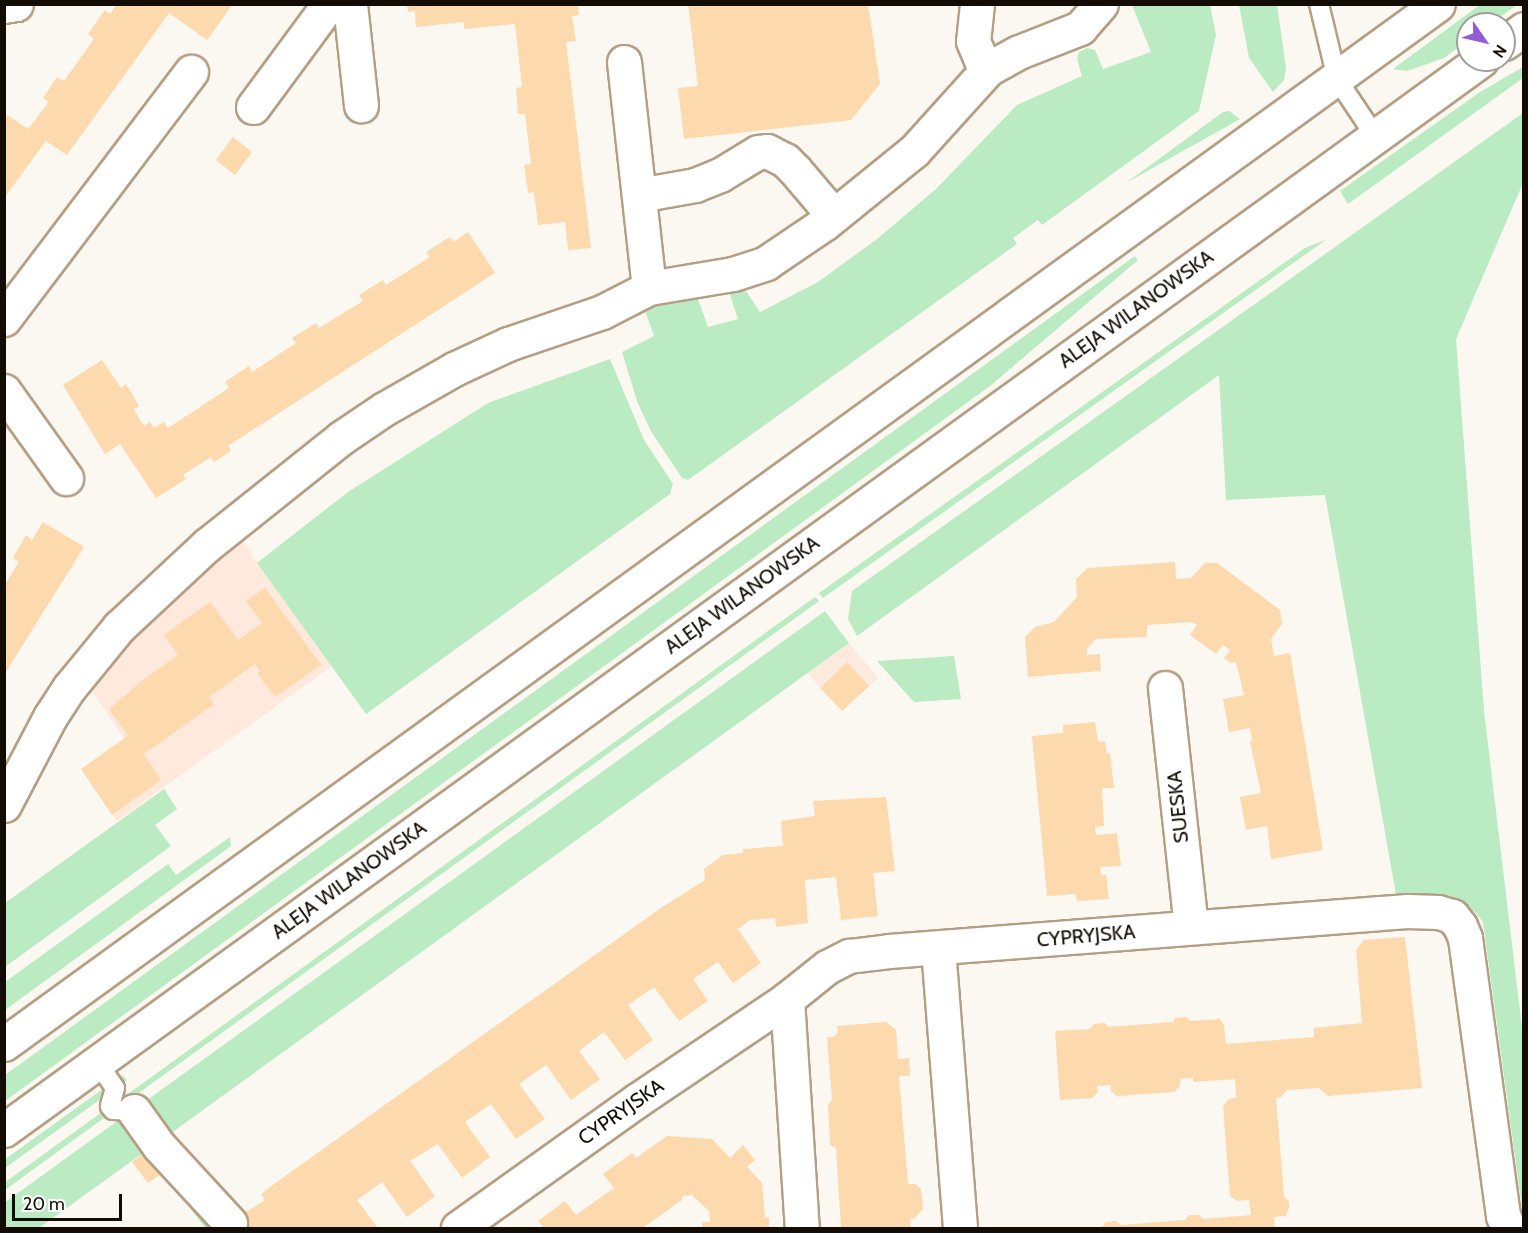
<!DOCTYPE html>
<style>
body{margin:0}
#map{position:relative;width:1528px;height:1233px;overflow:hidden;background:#fbf7f1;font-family:Cabin,sans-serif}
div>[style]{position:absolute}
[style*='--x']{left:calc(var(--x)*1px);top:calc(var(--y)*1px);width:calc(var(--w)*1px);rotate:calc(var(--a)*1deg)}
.commercial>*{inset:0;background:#ffe9dc}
.industrial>*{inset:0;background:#fceadf}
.green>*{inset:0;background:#bbebc2}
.building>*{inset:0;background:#fdd9ae}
.roads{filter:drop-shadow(2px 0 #b49f85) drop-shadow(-2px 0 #b49f85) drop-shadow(0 2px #b49f85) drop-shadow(0 -2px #b49f85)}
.lane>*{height:18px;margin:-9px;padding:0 9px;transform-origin:9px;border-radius:9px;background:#fff}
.street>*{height:33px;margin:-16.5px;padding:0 16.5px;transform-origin:16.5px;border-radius:16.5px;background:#fff}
.secondary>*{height:33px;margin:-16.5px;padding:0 16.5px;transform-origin:16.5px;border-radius:16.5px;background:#fff}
span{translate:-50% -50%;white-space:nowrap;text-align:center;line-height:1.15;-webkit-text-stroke:4.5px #fff;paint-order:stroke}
.street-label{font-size:20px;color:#130c04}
.frame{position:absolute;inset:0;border:6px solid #130c04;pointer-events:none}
.north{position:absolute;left:1456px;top:12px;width:60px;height:60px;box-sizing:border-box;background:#fff;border:2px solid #a19e9b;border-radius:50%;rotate:124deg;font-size:16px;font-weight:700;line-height:24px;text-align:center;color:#130c04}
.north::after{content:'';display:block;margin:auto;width:21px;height:27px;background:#935cd5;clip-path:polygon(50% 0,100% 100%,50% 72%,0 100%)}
.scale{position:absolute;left:12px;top:1194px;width:110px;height:27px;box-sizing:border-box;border:3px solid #130c04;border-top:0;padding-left:8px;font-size:18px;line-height:21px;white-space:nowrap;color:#130c04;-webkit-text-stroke:4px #fff;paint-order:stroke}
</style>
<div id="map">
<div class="commercial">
<div style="clip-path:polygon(241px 539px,332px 666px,117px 821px,81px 769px,124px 739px,90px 688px,120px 650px,166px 602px)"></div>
</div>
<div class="industrial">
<div style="clip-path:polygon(849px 643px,878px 678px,842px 711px,807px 673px)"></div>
</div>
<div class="green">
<div style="clip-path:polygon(1481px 4px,1517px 5px,1490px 24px,1468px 24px,1468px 40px,1444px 58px,1407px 71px,1393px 69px)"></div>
<div style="clip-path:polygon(1132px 5px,1210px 5px,1216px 35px,1199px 111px,1042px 225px,1038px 220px,1013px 238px,1017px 244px,688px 480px,682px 478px,652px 433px,638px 404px,622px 352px,654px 336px,645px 311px,668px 302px,698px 299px,708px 327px,738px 319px,729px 292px,744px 288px,760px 312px,818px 282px,877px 239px,936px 189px,1017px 105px,1082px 76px,1077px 59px,1079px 52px,1087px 48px,1095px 50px,1103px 69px,1151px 52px)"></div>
<div style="clip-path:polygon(1239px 5px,1277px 5px,1286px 68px,1284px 80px,1273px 92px,1249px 58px)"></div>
<div style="clip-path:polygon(1523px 67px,1523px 78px,1348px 204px,1340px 191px,1480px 92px)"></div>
<div style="clip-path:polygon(1229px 111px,1240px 119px,1126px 183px,1223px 112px)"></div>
<div style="clip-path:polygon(1523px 113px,1523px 183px,1456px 339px,1484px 711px,1523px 1036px,1523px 1215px,1483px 922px,1475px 912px,1463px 904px,1448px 899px,1397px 900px,1325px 495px,1226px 500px,1219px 375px,857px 636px,848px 619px,852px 591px)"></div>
<div style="clip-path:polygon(1327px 239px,823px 598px,819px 593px,1305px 248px)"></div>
<div style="clip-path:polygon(1135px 256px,1138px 260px,990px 386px,5px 1101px,5px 1075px)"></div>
<div style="clip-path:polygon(610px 359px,644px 440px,673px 484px,670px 494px,366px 714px,257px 563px,348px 492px,488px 403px)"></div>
<div style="clip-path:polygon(815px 597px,819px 601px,129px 1100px,125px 1096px)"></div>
<div style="clip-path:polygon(825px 611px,849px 643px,167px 1136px,143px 1103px)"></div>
<div style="clip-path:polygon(954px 656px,961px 699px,914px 702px,877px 661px)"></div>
<div style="clip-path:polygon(164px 789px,177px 809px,155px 825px,171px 846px,5px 967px,5px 903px)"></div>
<div style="clip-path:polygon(230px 837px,231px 846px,5px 1010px,5px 982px,168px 864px,176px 875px)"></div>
<div style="clip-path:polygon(122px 1075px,127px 1080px,5px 1168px,4px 1160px)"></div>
<div style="clip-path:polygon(120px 1099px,123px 1104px,5px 1190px,4px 1183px)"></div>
<div style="clip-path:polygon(123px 1117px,216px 1228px,205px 1228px,147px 1150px,39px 1228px,5px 1228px,4px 1203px)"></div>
</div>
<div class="building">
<div style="clip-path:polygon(117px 4px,233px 4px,207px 40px,169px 13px,67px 155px,46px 141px,4px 198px,4px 119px,7px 115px,28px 129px,49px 102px,43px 98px,57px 77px,64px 81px,94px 39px,88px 34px,105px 10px,110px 14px)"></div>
<div style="clip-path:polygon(407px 4px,578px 4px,579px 15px,572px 16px,576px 41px,566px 42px,591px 248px,568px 250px,565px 222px,538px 225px,534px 192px,528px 193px,524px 165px,531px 164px,525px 114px,518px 114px,516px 88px,522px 87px,515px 24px,464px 29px,464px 22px,416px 27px,415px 11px,408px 12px)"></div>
<div style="clip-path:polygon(688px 4px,868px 4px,880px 84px,851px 120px,684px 139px,678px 88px,698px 86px)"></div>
<div style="clip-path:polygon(233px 137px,252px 152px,235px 175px,216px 160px)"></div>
<div style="clip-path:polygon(468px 232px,495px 273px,228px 446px,231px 451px,214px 462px,211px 457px,183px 475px,186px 479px,156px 498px,120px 444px,105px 454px,63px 385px,102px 360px,121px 388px,126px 384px,139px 406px,134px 410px,144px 426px,150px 422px,154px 428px,164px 422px,168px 428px,229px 388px,225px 382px,249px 366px,252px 372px,296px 343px,292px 338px,316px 323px,319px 328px,363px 301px,359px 295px,383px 280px,386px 285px,430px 257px,426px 252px,450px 237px,453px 242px)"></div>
<div style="clip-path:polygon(43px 522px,84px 547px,4px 675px,4px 586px,19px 562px,13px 558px,26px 535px,32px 540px)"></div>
<div style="clip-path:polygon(1175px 562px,1176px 579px,1191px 578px,1205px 563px,1217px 563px,1280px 610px,1282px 624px,1271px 639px,1274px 656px,1290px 653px,1323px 850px,1271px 859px,1267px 826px,1246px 830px,1240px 797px,1261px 793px,1250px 742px,1252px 741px,1250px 728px,1229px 732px,1226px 715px,1223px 699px,1244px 695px,1236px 662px,1231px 663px,1224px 658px,1230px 650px,1223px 645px,1216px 654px,1190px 635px,1197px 625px,1191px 622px,1147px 625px,1147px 637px,1096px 639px,1087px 649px,1087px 655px,1100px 654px,1101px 671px,1028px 677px,1025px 637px,1035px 627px,1054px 622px,1065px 610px,1077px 597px,1076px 579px,1088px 568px)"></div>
<div style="clip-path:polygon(265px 588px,321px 665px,275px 697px,257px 673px,260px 671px,255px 664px,209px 697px,214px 704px,144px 754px,161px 780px,112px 815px,81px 769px,128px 736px,109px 709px,143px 680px,178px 655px,164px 635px,210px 602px,238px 640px,262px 623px,246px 601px)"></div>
<div style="clip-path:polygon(847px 662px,869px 686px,842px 711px,820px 688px)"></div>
<div style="clip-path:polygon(1095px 722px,1098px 742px,1105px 741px,1107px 754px,1110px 753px,1114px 788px,1102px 788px,1104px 826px,1095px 827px,1096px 835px,1117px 833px,1121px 866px,1100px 867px,1101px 875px,1106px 875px,1109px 899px,1077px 901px,1076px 894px,1047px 896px,1032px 736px,1063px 733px,1063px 725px)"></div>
<div style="clip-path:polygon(886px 797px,895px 871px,873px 873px,878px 916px,841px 920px,836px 877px,805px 880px,808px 923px,776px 927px,775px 918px,750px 920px,738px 929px,761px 963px,733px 983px,718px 962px,693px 979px,708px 1001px,679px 1021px,654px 987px,628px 1005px,653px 1040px,625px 1060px,604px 1032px,592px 1041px,579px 1051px,600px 1079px,571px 1100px,546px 1065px,519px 1084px,545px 1119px,516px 1139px,491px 1104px,465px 1122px,490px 1157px,462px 1178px,438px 1144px,410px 1161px,435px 1196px,407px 1217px,382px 1182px,357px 1200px,378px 1228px,222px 1228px,265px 1200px,261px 1194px,281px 1179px,661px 908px,705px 880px,704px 869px,723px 855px,743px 853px,743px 849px,783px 846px,781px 821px,815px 816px,813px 801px)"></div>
<div style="clip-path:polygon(1405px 937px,1422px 1088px,1328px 1096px,1319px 1088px,1287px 1090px,1281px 1097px,1276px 1098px,1284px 1196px,1289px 1202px,1289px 1207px,1286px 1216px,1274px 1217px,1275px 1228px,1101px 1228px,1106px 1222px,1116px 1221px,1121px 1225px,1185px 1220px,1189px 1215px,1199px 1215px,1203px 1219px,1251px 1215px,1249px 1200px,1237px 1201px,1230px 1196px,1223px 1106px,1229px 1099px,1236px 1098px,1235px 1079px,1193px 1082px,1193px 1078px,1180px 1079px,1180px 1086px,1174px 1092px,1117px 1096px,1111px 1091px,1111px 1085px,1097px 1086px,1098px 1092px,1092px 1098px,1060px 1100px,1055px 1031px,1090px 1029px,1094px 1024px,1105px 1023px,1108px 1027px,1173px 1022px,1175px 1018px,1187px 1017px,1190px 1021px,1220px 1019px,1224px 1025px,1226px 1044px,1314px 1037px,1314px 1028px,1362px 1023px,1356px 950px,1364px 940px)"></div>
<div style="clip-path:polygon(886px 1022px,896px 1030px,898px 1059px,909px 1058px,910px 1076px,899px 1076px,908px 1184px,915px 1184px,921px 1189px,923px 1209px,914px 1219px,910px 1219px,911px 1228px,841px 1228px,836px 1148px,830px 1145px,828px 1105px,832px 1100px,827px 1037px,834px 1037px,838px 1032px,837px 1026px)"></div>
<div style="clip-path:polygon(667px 1136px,712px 1139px,730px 1158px,743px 1145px,755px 1160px,747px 1167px,762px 1183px,765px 1218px,769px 1217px,769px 1228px,702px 1228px,702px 1222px,710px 1222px,709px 1211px,692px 1195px,682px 1196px,682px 1200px,644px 1227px,646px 1228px,544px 1228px,538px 1221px,565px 1201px,576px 1215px,614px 1188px,603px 1174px,632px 1153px,636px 1158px)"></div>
<div style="clip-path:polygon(147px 1150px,164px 1172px,148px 1183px,132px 1162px)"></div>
</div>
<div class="roads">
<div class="lane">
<div style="--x:1319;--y:4;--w:77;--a:76.5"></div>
<div style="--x:1337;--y:79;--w:69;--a:56.3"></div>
<div style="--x:98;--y:1063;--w:30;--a:56"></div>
<div style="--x:115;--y:1088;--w:19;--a:106"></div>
<div style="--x:110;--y:1106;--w:5;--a:53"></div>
<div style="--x:113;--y:1110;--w:21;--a:3"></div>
</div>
<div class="street">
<div style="--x:350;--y:4;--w:102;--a:83.8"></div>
<div style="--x:977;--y:4;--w:37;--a:96"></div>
<div style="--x:973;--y:41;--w:21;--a:67"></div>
<div style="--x:981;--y:60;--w:11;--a:52"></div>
<div style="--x:4;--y:6;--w:12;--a:-9"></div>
<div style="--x:624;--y:62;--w:227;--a:83.7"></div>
<div style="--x:253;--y:107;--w:128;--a:-53.6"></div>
<div style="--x:639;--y:195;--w:57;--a:-10.1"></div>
<div style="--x:695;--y:185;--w:27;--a:-22"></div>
<div style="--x:720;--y:175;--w:44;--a:-31.2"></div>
<div style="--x:758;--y:152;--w:9;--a:-6"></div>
<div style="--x:767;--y:151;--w:20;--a:27"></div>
<div style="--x:785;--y:160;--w:14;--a:45"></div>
<div style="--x:795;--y:170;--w:60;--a:49.7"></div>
<div style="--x:4;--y:319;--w:310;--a:-52.9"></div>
<div style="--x:4;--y:391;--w:107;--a:54.5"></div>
<div style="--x:1165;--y:688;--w:240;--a:83.8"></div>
<div style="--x:4;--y:805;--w:99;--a:-62.4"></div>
<div style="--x:50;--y:717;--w:35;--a:-57"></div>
<div style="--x:69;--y:688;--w:79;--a:-50.7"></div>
<div style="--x:119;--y:627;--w:120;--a:-43"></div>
<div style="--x:207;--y:545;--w:171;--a:-38.6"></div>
<div style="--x:341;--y:438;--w:52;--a:-34"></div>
<div style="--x:384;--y:409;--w:81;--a:-29.7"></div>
<div style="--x:454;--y:369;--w:60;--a:-24.8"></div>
<div style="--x:508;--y:344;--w:99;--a:-18.8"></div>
<div style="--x:602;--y:312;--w:53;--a:-27.1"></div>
<div style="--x:649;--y:288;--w:85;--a:-9.5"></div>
<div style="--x:733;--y:274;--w:35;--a:-18"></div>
<div style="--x:766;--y:263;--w:71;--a:-34.1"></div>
<div style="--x:825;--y:223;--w:114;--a:-39"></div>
<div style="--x:914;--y:151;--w:110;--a:-47.9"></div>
<div style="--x:988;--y:69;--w:35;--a:-29"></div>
<div style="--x:1019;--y:52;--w:66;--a:-21.5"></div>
<div style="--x:1080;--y:28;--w:32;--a:-49"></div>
<div style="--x:938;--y:948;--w:281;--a:85.5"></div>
<div style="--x:787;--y:999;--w:229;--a:86.3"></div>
<div style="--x:134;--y:1111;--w:43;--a:54.5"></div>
<div style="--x:159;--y:1146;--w:105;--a:47.3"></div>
<div style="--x:458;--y:1228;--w:219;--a:-35.5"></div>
<div style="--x:636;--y:1101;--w:182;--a:-34"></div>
<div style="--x:787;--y:999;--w:51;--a:-38.7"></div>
<div style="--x:827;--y:967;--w:25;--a:-27"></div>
<div style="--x:849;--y:956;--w:40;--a:-7.1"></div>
<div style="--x:889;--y:951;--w:520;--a:-4.42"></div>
<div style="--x:1407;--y:911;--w:31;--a:2"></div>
<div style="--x:1438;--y:912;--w:15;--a:16"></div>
<div style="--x:1452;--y:916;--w:13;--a:51"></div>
<div style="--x:1460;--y:926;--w:13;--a:67"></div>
<div style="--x:1465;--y:938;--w:281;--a:82.2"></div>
<div style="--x:1503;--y:1216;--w:13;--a:63"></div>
</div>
<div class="secondary">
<div style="--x:1504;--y:43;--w:24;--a:-35"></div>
<div style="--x:4;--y:1044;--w:1771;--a:-35.95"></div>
<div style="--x:4;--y:1130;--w:1824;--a:-35.92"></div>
</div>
</div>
<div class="street-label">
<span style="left:1136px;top:309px;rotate:-36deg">ALEJA WILANOWSKA</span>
<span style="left:742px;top:595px;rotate:-36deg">ALEJA WILANOWSKA</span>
<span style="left:1178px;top:807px;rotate:-96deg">SUESKA</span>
<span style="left:349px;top:880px;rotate:-36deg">ALEJA WILANOWSKA</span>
<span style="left:1086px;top:936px;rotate:-5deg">CYPRYJSKA</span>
<span style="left:621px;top:1112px;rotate:-35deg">CYPRYJSKA</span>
</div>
<div class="frame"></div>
<div class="north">N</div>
<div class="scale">20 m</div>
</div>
